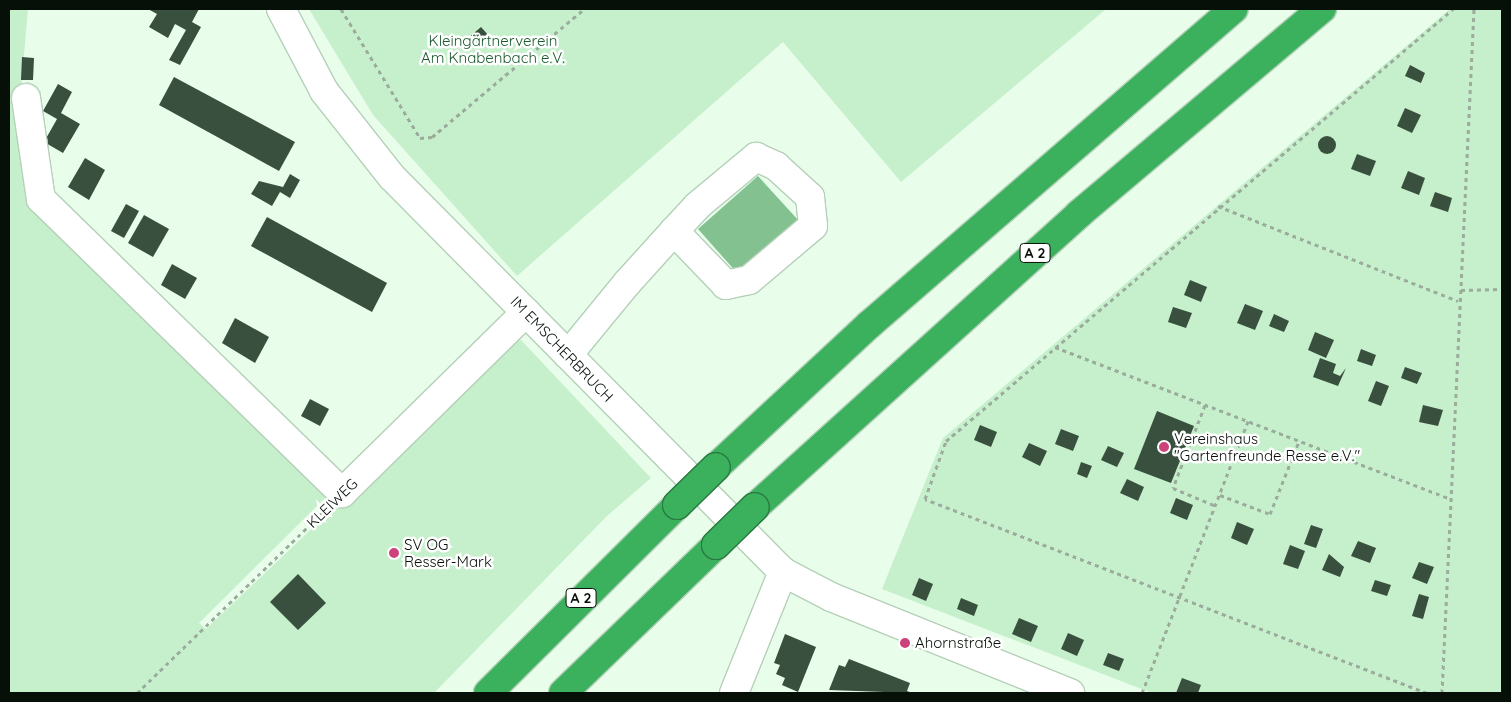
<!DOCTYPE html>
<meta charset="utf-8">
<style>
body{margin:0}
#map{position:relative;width:1511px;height:702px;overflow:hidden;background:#e8feeb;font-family:Quicksand,sans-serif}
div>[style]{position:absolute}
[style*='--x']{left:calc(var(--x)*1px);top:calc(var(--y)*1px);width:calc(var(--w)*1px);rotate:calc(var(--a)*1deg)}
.green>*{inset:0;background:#c6efcc}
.water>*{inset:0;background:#84c190}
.building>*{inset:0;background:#38503d}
.round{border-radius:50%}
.path>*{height:3px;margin-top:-1.5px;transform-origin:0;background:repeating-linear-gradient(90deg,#9bac9d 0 4px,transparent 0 8px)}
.roads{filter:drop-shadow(1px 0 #b5d0b9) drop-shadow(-1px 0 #b5d0b9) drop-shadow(0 1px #b5d0b9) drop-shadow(0 -1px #b5d0b9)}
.minor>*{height:28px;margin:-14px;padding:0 14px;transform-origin:14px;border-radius:14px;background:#fff}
.highway>*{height:28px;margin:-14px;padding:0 14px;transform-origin:14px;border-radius:14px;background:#3bb15e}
.bridges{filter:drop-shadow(1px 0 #297940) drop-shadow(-1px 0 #297940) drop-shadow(0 1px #297940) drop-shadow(0 -1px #297940)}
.highway-bridge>*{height:28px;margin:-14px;padding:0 14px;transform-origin:14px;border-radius:14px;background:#3bb15e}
.dots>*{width:14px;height:14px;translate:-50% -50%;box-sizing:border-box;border:2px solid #fff;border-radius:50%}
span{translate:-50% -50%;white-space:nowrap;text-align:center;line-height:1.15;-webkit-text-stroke:5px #fff;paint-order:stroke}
.shield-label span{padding:1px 4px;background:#fff;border:1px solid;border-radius:4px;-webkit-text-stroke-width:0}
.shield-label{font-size:14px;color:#071008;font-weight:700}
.park-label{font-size:15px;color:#195b2d}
.street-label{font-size:15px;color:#071008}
.poi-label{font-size:15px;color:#071008}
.left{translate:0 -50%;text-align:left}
.frame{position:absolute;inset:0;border:10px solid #071008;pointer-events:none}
</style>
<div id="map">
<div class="green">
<div style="clip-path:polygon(9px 9px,28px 9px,21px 89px,38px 211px,325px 482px,326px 497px,199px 623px,206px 629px,505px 345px,521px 340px,651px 478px,607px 516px,434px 693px,9px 693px)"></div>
<div style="clip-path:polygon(309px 9px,1106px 9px,901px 182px,783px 42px,517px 276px,373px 115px)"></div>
<div style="clip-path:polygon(1450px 9px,1502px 9px,1502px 693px,1152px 693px,882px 589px,943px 438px)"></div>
</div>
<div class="water">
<div style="clip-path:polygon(758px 176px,799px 221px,738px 274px,698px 229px)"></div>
</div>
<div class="building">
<div style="clip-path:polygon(148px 9px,199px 9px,192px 22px,201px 27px,180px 65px,169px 60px,186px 30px,175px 24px,168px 38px,149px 27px,157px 14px)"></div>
<div style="clip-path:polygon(481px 27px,489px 36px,474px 48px,467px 39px)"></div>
<div style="clip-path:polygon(22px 57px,34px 58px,33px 80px,21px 80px)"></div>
<div style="clip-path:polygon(1410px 65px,1425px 73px,1421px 83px,1405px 76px)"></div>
<div style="clip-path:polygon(174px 77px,295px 142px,279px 171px,159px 105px)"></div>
<div style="clip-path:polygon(58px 84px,72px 92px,61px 113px,80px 124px,63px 153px,44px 142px,57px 119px,43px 111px)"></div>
<div style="clip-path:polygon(1405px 108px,1421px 115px,1412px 133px,1397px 126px)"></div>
<div class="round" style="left:1318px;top:136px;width:18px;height:18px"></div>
<div style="clip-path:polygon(1357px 154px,1376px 161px,1370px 176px,1351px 169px)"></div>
<div style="clip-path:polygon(85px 158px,105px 170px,89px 200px,68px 187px)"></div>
<div style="clip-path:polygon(1408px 171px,1425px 178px,1419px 195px,1401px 188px)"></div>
<div style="clip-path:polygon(290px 174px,300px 180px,290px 198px,280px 192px,272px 206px,251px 194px,259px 181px,283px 187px)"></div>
<div style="clip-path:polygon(1435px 192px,1452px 198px,1448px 212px,1430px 206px)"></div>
<div style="clip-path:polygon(126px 204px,139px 211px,124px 238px,111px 231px)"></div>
<div style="clip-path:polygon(144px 215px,169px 229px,153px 257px,128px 243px)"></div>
<div style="clip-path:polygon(267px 217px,387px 283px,372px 312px,251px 246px)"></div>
<div style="clip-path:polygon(172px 264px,197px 278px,185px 299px,161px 285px)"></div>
<div style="clip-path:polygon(1190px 280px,1207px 287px,1201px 302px,1184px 295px)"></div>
<div style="clip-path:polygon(1245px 304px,1263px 311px,1255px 330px,1237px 323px)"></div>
<div style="clip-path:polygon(1173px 307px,1192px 313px,1186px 328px,1168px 322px)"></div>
<div style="clip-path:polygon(1274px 314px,1289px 321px,1284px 332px,1269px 326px)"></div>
<div style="clip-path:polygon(235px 318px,269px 337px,255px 363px,222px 343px)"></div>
<div style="clip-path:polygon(1315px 332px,1334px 340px,1326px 358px,1308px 350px)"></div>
<div style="clip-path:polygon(1361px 349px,1376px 355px,1372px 366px,1357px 361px)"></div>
<div style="clip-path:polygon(1320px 358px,1336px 364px,1333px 373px,1340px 376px,1346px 368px,1338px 386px,1313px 377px)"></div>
<div style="clip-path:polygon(1405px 367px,1422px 373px,1417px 384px,1401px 378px)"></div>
<div style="clip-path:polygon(1376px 381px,1389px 386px,1381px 406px,1368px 401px)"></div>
<div style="clip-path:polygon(310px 399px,329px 409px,320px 426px,301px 416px)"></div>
<div style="clip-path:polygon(1423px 405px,1443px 410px,1438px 426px,1419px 422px)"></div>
<div style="clip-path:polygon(1157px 411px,1194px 426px,1171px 483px,1134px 469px)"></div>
<div style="clip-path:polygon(980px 425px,997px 432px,991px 447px,974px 440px)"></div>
<div style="clip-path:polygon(1061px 429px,1079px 436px,1073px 451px,1055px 444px)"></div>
<div style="clip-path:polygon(1029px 443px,1047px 451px,1040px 466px,1022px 457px)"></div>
<div style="clip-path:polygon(1108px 446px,1124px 453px,1117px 467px,1101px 460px)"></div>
<div style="clip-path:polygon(1081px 462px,1092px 466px,1087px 478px,1077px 474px)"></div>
<div style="clip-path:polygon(1127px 479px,1144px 487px,1138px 501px,1120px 493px)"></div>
<div style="clip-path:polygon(1176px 498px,1193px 505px,1187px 520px,1170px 513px)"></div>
<div style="clip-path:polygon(1237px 522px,1254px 529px,1247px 545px,1231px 538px)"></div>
<div style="clip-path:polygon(1311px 525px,1323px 529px,1316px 548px,1304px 544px)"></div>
<div style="clip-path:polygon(1358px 541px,1376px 548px,1370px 563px,1351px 556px)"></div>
<div style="clip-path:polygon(1290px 545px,1305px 551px,1298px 569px,1283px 564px)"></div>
<div style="clip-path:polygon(1329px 554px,1344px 567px,1340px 577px,1322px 570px)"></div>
<div style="clip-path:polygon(1419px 562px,1434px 567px,1427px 584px,1412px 578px)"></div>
<div style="clip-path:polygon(298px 574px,326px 603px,298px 630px,270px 602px)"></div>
<div style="clip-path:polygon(919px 578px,933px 584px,926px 601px,912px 595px)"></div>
<div style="clip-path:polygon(1375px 580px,1391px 585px,1387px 596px,1371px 591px)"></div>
<div style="clip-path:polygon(1419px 594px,1429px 597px,1423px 619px,1412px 616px)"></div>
<div style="clip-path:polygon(961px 598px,978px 605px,974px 616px,957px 609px)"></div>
<div style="clip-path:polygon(1019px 618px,1038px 626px,1031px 642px,1012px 634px)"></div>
<div style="clip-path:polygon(1068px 633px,1084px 640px,1077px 656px,1061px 649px)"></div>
<div style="clip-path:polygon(785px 634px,816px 647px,798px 692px,782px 685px,785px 678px,776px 674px,780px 665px,774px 663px)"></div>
<div style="clip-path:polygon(1108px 653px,1124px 659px,1119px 671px,1103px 665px)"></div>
<div style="clip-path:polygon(849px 659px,910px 683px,907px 691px,912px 693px,829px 690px,839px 665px,845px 667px)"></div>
<div style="clip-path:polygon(1182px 678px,1201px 685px,1198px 693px,1176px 693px)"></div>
</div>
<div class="path">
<div style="--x:341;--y:9;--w:151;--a:58.5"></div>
<div style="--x:420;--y:138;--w:12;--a:-5"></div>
<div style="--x:432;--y:137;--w:199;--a:-40.1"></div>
<div style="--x:1218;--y:206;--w:258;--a:21.6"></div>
<div style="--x:1461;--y:290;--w:41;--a:-1.4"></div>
<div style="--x:1055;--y:347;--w:423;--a:21"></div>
<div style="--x:1205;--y:405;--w:89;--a:111.1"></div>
<div style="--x:1173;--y:488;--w:47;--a:22.7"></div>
<div style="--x:1220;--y:495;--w:53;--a:20.8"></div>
<div style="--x:1270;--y:514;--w:79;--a:-68.3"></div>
<div style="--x:137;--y:693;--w:261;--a:-44.2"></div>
<div style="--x:1142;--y:693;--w:292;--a:-68.7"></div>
<div style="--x:1427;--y:693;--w:538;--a:-158.87"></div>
<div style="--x:925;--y:499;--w:62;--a:-70.1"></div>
<div style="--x:946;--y:441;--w:666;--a:-40.43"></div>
<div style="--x:1442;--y:693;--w:685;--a:-87.32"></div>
</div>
<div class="roads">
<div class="minor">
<div style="--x:281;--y:9;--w:93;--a:62.3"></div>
<div style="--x:324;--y:91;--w:110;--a:51.7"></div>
<div style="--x:392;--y:177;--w:556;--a:45.29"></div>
<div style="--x:783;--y:572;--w:54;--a:27.5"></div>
<div style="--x:831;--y:597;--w:258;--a:21.9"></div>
<div style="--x:26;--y:98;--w:102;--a:81.6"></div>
<div style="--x:41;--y:199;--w:421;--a:44.3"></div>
<div style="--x:342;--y:493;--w:258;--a:-44.5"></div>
<div style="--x:568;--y:355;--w:93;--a:-50.7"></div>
<div style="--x:627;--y:283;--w:70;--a:-47.9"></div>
<div style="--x:674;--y:231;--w:34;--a:-47"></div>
<div style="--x:697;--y:206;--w:77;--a:-39.7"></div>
<div style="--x:756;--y:157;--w:22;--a:24"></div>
<div style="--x:776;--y:166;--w:46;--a:42.4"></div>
<div style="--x:810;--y:197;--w:29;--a:84"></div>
<div style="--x:813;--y:226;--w:84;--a:139.8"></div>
<div style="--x:749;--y:280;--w:24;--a:168"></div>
<div style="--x:726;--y:285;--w:75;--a:-133.9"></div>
<div style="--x:734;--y:693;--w:131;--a:-68"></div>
</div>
<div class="highway">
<div style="--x:716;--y:467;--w:210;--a:-42.9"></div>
<div style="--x:870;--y:324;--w:481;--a:-40.9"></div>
<div style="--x:755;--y:507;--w:437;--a:-42.1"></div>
<div style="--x:1079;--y:214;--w:318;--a:-40.2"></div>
<div style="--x:488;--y:693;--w:267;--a:-44.8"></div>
<div style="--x:563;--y:693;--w:213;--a:-44"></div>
</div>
</div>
<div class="bridges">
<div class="highway-bridge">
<div style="--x:677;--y:505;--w:54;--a:-44.3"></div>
<div style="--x:716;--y:545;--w:54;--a:-44.3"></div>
</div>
</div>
<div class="dots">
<div style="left:1164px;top:447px;background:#cc427a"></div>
<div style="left:394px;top:553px;background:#cc427a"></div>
<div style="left:905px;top:643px;background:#cc427a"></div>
</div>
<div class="shield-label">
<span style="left:1035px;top:253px">A 2</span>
<span style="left:581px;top:598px">A 2</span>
</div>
<div class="park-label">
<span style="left:493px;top:49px">Kleingärtnerverein<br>Am Knabenbach e.V.</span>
</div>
<div class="street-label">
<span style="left:562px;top:349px;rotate:46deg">IM EMSCHERBRUCH</span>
<span style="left:332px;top:503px;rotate:-44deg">KLEIWEG</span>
</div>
<div class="poi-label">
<span class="left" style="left:1174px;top:447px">Vereinshaus<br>"Gartenfreunde Resse e.V."</span>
<span class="left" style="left:404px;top:553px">SV OG<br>Resser-Mark</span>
<span class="left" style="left:915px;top:643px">Ahornstraße</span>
</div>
<div class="frame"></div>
</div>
